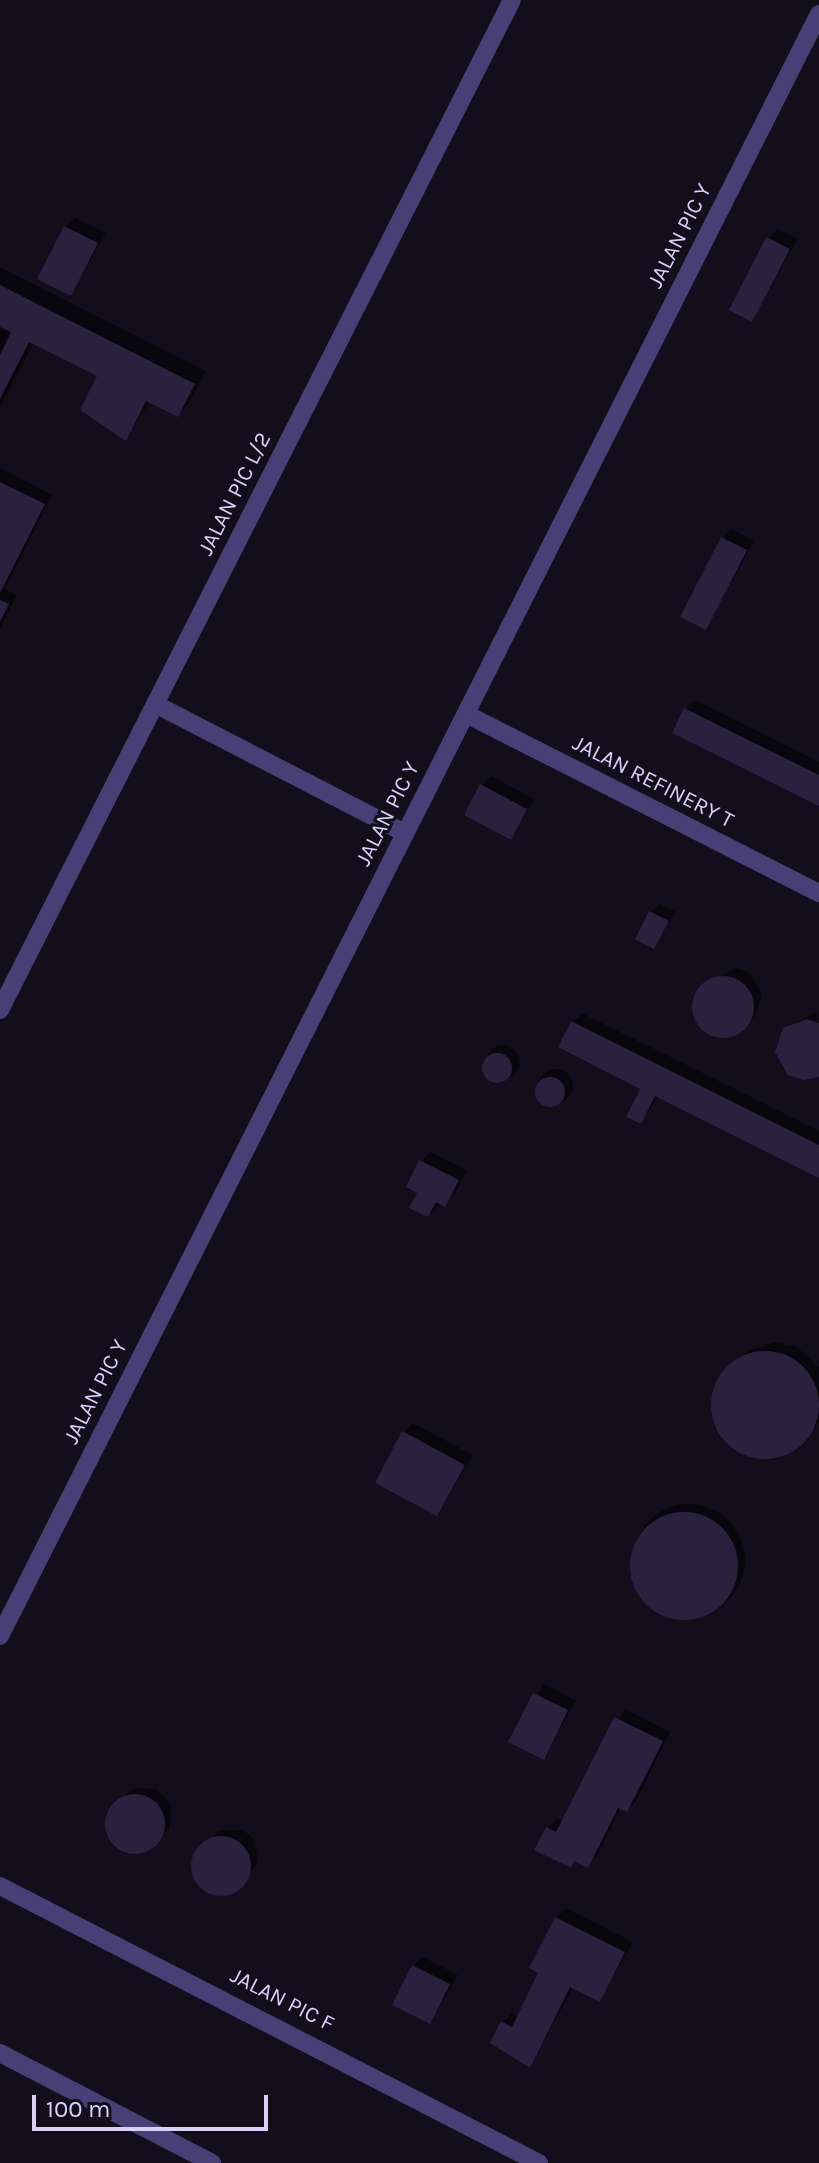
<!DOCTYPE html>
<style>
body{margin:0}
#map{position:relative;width:819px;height:2163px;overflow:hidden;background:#120e1c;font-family:Karla,sans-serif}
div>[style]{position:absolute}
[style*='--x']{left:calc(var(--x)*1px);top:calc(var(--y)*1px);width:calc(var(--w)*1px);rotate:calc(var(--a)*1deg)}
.shadow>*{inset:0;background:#0007}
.round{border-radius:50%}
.building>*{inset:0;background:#2a213f}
.minor>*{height:18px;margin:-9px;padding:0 9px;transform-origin:9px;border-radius:9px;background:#473f75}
span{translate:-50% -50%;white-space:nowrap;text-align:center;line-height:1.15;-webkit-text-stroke:6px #120e1c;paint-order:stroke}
.street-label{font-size:22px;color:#d9d0f9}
.scale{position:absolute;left:32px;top:2095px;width:236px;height:36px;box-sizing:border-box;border:4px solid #d9d0f9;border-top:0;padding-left:10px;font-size:24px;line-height:28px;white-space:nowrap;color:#d9d0f9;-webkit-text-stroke:6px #120e1c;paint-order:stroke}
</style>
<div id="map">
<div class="shadow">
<div style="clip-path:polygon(75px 218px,106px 233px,71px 294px,66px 227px)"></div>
<div style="clip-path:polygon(777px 229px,798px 239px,752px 320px,768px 238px)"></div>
<div style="clip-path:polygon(0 267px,206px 371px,190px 402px,178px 414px,151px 401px,125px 438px,100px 375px,34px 342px,0 408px)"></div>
<div style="clip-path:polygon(0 468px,52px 495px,5px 589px,17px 595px,0 628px)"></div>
<div style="clip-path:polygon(732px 529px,754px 541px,706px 628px,723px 538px)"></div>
<div style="clip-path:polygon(695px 700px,819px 762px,819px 804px,686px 709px)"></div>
<div style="clip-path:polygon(491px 776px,535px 799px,510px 837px,482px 785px)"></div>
<div style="clip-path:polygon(660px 903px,676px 912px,654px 946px,651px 912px)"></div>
<div style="clip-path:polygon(735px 968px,750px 973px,762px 994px,755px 1017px,722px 1036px,701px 1025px,695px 1010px,703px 987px)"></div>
<div style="clip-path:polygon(817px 1011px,819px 1075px,804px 1078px,783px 1067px,777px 1052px,785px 1030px)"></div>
<div style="clip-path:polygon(582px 1013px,819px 1131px,819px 1176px,659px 1096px,641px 1122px,643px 1088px,573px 1022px)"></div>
<div class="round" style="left:486px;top:1045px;width:34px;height:34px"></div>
<div class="round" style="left:539px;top:1069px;width:34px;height:34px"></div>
<div style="clip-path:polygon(430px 1152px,467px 1170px,454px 1195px,428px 1215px,420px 1192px,421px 1161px)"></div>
<div style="clip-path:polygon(774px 1342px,796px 1346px,819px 1367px,819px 1422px,798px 1446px,778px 1455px,756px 1456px,736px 1448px,721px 1432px,714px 1412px,716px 1390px,744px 1353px)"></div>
<div style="clip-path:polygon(413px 1423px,473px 1455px,437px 1514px,404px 1432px)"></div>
<div class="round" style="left:633px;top:1504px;width:112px;height:112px"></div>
<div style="clip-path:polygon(544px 1684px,576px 1701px,543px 1757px,511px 1741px)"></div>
<div style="clip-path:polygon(625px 1709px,670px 1732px,636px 1801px,626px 1810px,621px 1807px,597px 1856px,587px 1865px,576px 1860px,570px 1866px,548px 1828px,557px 1819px,563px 1822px)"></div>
<div style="clip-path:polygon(133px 1788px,157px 1789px,172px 1806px,169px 1829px,138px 1852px,123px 1850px,107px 1832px,111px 1809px)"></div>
<div style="clip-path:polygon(219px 1830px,243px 1830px,255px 1840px,258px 1863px,233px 1891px,209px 1891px,193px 1874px,193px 1858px)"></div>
<div style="clip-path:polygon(566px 1908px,633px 1942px,600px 1999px,574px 1986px,530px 2065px,503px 2022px,512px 2013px,519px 2017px,541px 1972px,556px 1918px)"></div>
<div style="clip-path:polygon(423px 1957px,458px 1975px,430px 2022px,413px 1966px)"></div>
</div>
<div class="building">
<div style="clip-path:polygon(64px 226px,98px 243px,71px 296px,37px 279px)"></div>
<div style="clip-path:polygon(766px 237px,790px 249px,752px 322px,729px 310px)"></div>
<div style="clip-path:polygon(0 285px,195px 384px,178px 417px,146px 401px,126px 441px,80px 410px,97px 376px,29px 342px,0 399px,0 355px,11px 332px,0 327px)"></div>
<div style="clip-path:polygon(0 482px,45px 504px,0 593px)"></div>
<div style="clip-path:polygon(721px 537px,747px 550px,706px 630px,680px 617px)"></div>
<div style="clip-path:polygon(0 600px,9px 604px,0 622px)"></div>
<div style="clip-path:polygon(684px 708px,819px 775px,819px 806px,672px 733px)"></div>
<div style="clip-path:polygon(480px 784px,527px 809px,511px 840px,464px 815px)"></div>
<div style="clip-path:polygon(649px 911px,669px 921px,654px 949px,635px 939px)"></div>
<div class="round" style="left:692px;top:976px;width:62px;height:62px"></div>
<div style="clip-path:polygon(807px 1019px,819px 1023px,819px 1077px,804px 1080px,788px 1075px,775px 1052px,783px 1028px)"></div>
<div style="clip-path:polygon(571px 1021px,819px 1145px,819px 1178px,655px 1096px,641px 1124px,626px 1117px,640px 1089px,558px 1047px)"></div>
<div class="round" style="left:482px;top:1053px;width:30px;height:30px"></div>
<div class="round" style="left:535px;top:1077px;width:30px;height:30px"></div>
<div style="clip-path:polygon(419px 1160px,459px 1180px,445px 1207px,436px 1202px,428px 1217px,409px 1208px,417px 1193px,406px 1187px)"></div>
<div class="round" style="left:711px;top:1351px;width:108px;height:108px"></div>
<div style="clip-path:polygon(402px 1431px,465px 1465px,437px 1516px,375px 1483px)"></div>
<div class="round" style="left:630px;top:1512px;width:108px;height:108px"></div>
<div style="clip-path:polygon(533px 1693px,568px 1710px,544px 1760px,508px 1742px)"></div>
<div style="clip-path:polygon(614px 1717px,663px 1741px,627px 1812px,618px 1808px,588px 1868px,574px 1861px,571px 1868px,534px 1850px,546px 1827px,556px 1832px)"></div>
<div class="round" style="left:105px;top:1794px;width:60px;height:60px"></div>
<div class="round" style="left:191px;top:1836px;width:60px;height:60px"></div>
<div style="clip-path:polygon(555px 1917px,625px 1952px,600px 2002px,570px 1987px,530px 2068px,490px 2043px,501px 2021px,512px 2027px,538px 1973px,529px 1968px)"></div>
<div style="clip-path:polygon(412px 1965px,450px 1984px,430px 2024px,392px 2005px)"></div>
</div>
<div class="minor">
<div style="--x:155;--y:704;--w:281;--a:27.3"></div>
<div style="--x:466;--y:714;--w:396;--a:26.9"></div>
<div style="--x:0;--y:1010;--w:1132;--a:-63.12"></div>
<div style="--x:0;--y:1636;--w:1817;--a:-63.21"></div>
<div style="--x:0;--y:1886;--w:606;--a:27.2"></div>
<div style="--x:0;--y:2053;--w:239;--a:27.4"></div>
</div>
<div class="street-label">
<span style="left:680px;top:236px;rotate:-63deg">JALAN PIC Y</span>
<span style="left:235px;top:494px;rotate:-63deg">JALAN PIC L/2</span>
<span style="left:653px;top:782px;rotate:27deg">JALAN REFINERY T</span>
<span style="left:388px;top:814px;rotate:-63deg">JALAN PIC Y</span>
<span style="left:96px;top:1392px;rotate:-63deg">JALAN PIC Y</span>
<span style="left:282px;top:2000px;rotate:27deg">JALAN PIC F</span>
</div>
<div class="scale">100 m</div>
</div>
